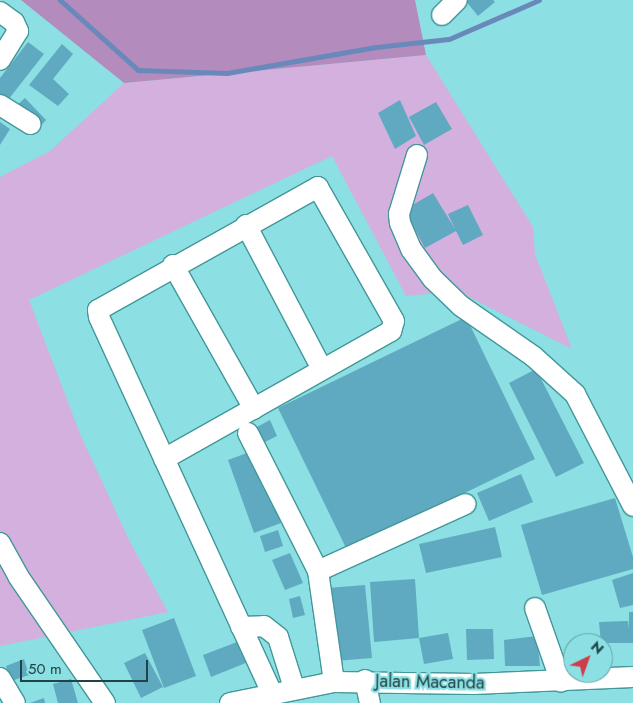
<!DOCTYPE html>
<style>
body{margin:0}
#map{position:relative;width:633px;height:703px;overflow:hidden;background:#8cdfe3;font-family:Jost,sans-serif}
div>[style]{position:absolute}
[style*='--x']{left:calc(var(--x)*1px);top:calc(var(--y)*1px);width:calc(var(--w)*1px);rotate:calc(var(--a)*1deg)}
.green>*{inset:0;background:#d4b0de}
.forest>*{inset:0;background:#b38bbd}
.stream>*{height:5px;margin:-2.5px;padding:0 2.5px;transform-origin:2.5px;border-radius:2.5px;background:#6a89bb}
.building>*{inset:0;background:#5faac0}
.roads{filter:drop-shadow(1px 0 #42979a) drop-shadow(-1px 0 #42979a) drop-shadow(0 1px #42979a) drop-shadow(0 -1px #42979a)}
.minor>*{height:20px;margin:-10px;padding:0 10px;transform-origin:10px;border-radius:10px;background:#fff}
span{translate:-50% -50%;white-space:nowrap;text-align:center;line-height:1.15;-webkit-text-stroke:4.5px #8cdfe3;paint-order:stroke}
.street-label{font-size:18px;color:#204345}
.north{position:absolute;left:563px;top:633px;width:50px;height:50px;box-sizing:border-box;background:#8cdfe3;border:1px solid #61a1a4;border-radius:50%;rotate:42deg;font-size:14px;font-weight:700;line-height:20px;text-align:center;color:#204345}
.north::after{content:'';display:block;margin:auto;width:18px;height:22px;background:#cd3d4c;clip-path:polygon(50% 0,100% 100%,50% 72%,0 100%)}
.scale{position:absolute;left:20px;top:660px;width:128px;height:22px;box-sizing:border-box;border:2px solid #204345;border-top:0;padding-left:6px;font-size:15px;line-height:18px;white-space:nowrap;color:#204345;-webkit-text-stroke:4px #8cdfe3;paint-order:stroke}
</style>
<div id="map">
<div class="green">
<div style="clip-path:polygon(426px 55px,533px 227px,535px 254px,572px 349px,457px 291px,406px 296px,332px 156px,29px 300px,81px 436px,130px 542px,168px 612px,0 646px,0 177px,50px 151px,124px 83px)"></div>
</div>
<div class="forest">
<div style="clip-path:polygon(21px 0,415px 0,426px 55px,124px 83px)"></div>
</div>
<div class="stream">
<div style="--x:60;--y:0;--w:105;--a:41.9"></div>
<div style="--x:138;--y:70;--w:89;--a:1.9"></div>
<div style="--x:227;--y:73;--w:151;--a:-9.9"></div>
<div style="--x:376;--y:47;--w:73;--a:-6.3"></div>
<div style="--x:449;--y:39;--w:98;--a:-23.4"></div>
</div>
<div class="building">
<div style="clip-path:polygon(465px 0,493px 0,495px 2px,478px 16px)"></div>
<div style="clip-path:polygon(28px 42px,44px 54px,8px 100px,0 94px,0 78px)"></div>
<div style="clip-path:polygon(62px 44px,73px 54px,53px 79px,69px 94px,58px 106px,29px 85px)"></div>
<div style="clip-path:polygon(25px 98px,46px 120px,38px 129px,15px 107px)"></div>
<div style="clip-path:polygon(400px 100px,416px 136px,395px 149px,378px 113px)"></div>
<div style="clip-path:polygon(436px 102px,452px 129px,424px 145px,409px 117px)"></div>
<div style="clip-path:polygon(0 122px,10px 129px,0 145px)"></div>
<div style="clip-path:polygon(433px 193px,455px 229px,448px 214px,468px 205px,483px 235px,463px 245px,456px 231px,425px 248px,404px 210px)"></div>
<div style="clip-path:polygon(466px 317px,535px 459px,347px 550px,278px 408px)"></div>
<div style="clip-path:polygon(536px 369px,584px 463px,556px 477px,509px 383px)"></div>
<div style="clip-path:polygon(270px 420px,277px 436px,261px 444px,253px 429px)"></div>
<div style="clip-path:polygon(255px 450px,281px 523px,254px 533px,228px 460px)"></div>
<div style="clip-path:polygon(521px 474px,533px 502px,489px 521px,477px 493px)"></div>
<div style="clip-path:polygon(615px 498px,633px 557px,633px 569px,542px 595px,521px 525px)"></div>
<div style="clip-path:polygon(495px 527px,502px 557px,426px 573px,419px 544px)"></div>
<div style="clip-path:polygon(278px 530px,283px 546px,265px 552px,260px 536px)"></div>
<div style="clip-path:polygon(290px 553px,303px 583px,285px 590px,272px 560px)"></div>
<div style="clip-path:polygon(633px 573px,633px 605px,620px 608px,612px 580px)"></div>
<div style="clip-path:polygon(415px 579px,419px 638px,374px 642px,370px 582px)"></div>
<div style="clip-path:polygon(365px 585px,372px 658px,335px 661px,328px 588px)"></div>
<div style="clip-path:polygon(300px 596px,305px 615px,293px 618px,289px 599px)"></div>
<div style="clip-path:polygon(629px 612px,633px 612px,633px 643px,601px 643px,599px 622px,628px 621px,629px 629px)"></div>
<div style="clip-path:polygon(174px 618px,196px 676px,164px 688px,142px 630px)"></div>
<div style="clip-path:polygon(466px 629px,493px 629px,494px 659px,467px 660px)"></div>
<div style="clip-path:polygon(448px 633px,453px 659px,424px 664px,419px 638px)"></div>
<div style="clip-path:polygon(537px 636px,540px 666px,505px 666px,504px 640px)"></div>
<div style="clip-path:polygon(245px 639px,253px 660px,211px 677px,203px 655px)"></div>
<div style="clip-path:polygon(145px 653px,163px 687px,141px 698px,124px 663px)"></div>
<div style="clip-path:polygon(24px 659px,29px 675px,11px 681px,6px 666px)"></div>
<div style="clip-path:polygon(71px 679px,78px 703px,58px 703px,53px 684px)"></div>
<div style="clip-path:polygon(44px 698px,45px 703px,30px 703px)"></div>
</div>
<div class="roads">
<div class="minor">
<div style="--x:0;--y:12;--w:17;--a:36"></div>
<div style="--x:14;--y:22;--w:10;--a:66"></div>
<div style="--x:18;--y:31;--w:34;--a:122"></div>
<div style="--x:442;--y:15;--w:21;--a:-45"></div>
<div style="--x:0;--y:105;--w:36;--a:32"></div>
<div style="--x:417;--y:155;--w:62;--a:107"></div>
<div style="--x:399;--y:214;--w:9;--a:84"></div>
<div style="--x:400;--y:223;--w:28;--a:67"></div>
<div style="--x:411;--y:249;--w:37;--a:54"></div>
<div style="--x:433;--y:279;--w:39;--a:44"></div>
<div style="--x:461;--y:306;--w:88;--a:34.8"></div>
<div style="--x:533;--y:356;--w:57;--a:42.1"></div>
<div style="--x:575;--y:394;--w:126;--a:62.6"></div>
<div style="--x:246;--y:225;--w:163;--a:62.2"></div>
<div style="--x:173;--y:265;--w:165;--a:60.6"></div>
<div style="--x:248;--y:433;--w:155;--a:63.1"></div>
<div style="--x:318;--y:571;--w:112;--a:81.8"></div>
<div style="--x:164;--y:459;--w:261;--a:-29.4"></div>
<div style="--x:391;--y:331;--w:10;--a:-73"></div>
<div style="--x:394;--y:321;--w:154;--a:-119.6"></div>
<div style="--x:318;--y:187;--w:252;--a:150.8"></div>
<div style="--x:98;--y:310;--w:7;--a:82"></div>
<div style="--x:99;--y:317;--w:414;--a:65.3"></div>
<div style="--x:0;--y:543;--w:38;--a:61"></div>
<div style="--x:18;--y:576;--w:154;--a:55.6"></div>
<div style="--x:318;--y:571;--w:162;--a:-24.4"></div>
<div style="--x:535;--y:608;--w:78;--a:70.6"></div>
<div style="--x:241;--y:627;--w:23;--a:-2"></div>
<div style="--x:264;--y:626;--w:18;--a:38"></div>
<div style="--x:278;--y:637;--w:53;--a:72.6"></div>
<div style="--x:0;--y:678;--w:29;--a:59"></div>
<div style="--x:365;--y:680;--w:24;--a:78"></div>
<div style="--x:230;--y:703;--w:106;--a:-11.4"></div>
<div style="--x:334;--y:682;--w:140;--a:0.8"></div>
<div style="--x:474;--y:684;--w:159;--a:-2.5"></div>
</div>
</div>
<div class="street-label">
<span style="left:430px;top:682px;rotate:1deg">Jalan Macanda</span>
</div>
<div class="north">N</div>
<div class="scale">50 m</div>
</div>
